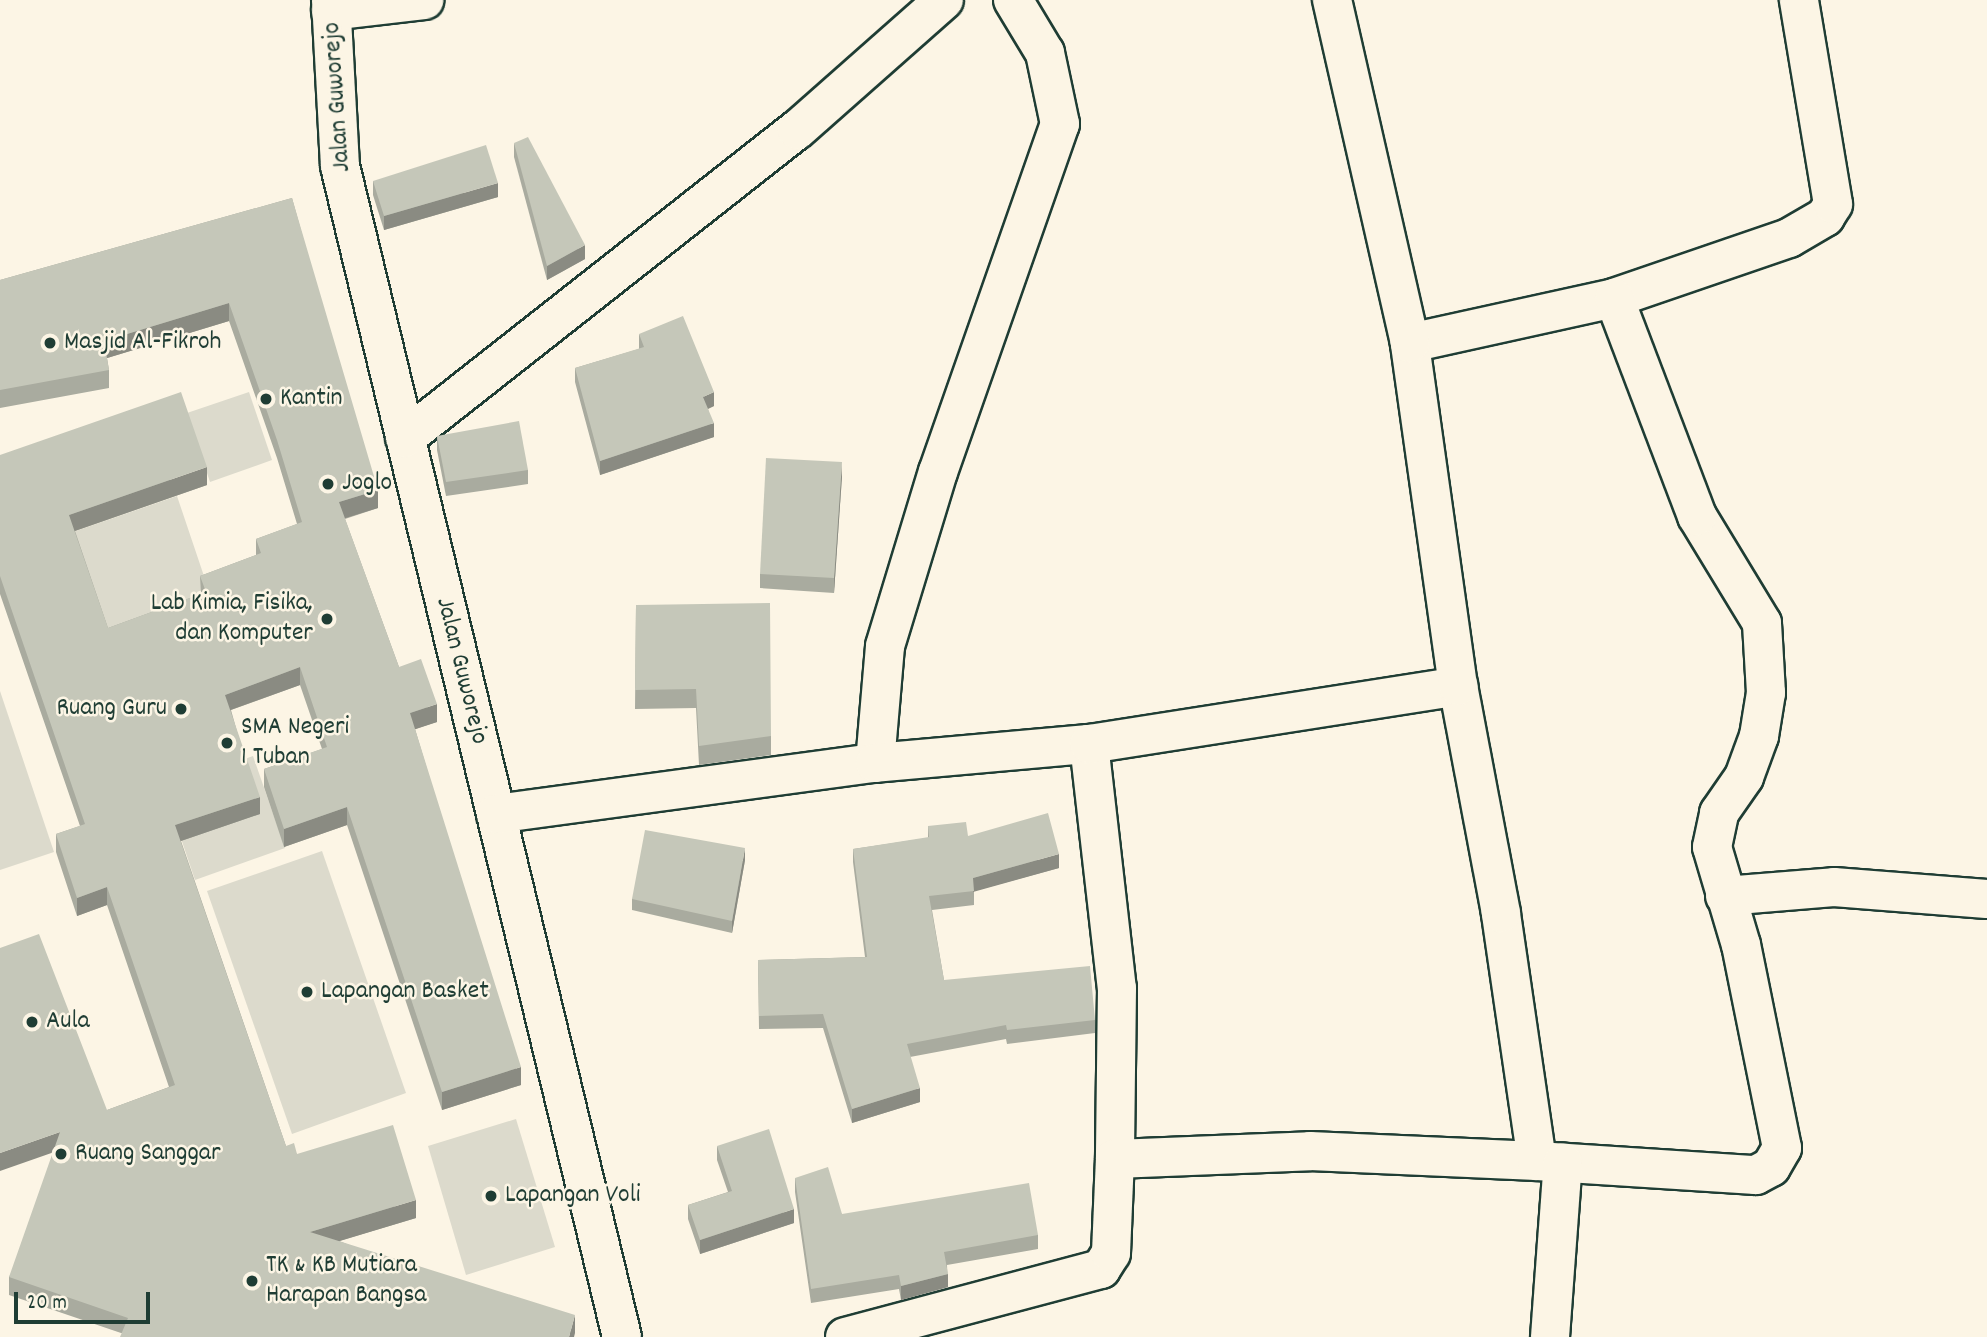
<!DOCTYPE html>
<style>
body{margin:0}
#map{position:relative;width:1987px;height:1337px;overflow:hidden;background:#fcf5e5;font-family:Dekko,sans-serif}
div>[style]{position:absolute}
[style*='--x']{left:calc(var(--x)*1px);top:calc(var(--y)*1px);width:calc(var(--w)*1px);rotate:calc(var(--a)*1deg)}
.green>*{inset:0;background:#dcdacc}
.roads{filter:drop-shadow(2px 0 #1f3d34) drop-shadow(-2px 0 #1f3d34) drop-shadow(0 2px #1f3d34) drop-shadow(0 -2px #1f3d34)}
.minor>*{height:38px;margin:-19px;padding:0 19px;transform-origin:19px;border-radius:19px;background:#fcf5e5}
.wall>*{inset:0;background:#a9ab9f}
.shaded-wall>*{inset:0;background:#8a8b82}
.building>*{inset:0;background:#c5c7b9}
.dots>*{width:19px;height:19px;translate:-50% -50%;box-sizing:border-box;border:4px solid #fcf5e5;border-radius:50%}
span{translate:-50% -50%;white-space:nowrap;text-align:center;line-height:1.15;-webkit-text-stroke:5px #fcf5e5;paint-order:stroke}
.street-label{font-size:26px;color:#1f3d34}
.poi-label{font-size:26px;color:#1f3d34}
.left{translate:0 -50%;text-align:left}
.right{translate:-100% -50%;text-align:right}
.scale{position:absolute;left:14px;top:1292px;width:136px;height:32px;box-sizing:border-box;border:4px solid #1f3d34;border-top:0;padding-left:9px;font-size:21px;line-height:24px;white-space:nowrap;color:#1f3d34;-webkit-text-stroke:5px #fcf5e5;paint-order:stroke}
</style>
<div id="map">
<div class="green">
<div style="clip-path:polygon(249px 392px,272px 460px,210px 482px,187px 413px)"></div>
<div style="clip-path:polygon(177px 496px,208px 588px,197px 592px,203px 608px,107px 641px,70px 533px)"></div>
<div style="clip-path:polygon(0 691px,54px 852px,0 870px)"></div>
<div style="clip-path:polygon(253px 756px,285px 848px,195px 880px,164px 788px)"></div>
<div style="clip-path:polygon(322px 851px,406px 1093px,292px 1134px,207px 891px)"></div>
<div style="clip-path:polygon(516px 1119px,555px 1247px,466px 1275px,428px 1146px)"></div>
</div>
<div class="roads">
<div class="minor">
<div style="--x:331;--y:0;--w:166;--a:86.9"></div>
<div style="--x:340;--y:166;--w:1204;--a:76.46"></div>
<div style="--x:331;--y:11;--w:94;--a:-6.7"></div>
<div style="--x:1410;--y:343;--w:209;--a:-12.4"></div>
<div style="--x:1614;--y:298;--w:185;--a:-18.9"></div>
<div style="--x:1789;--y:238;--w:42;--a:-30.3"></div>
<div style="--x:1825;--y:217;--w:15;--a:-58"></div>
<div style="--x:1833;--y:204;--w:207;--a:-99.5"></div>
<div style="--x:405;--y:438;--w:499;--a:-38.2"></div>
<div style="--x:797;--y:130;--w:196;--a:-41.5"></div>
<div style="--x:1089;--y:744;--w:246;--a:83.5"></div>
<div style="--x:1117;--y:988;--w:171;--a:90.7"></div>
<div style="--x:875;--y:763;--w:117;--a:-85.1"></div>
<div style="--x:885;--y:646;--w:182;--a:-73.1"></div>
<div style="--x:938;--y:472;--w:369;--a:-70.7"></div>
<div style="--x:1060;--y:124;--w:73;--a:-101.9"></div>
<div style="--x:1045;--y:53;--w:62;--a:-121.1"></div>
<div style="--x:496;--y:814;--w:382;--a:-7.7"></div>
<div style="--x:875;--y:763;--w:215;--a:-5.1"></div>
<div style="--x:1089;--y:744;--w:374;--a:-8.9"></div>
<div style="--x:1725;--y:896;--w:109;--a:-4.7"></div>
<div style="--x:1834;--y:887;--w:153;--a:4.5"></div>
<div style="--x:1537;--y:1161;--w:219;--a:3.7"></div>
<div style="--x:1756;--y:1175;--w:17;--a:-28"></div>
<div style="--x:1771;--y:1167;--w:22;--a:-60"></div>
<div style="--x:1782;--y:1148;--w:207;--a:-101.4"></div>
<div style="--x:1741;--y:945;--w:102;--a:-106.5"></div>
<div style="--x:1712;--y:847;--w:35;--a:-78"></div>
<div style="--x:1719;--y:813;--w:44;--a:-55.2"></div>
<div style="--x:1744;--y:777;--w:44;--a:-69.9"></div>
<div style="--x:1759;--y:736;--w:44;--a:-80.8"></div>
<div style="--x:1766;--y:693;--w:70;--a:-93.3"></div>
<div style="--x:1762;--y:623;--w:125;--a:-121.3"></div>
<div style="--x:1697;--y:516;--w:233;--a:-110.8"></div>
<div style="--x:845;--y:1337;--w:265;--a:-14.9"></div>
<div style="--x:1101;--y:1269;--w:19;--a:-58"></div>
<div style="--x:1111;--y:1253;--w:94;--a:-87.6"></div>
<div style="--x:1115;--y:1159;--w:195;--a:-2.3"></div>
<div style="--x:1310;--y:1151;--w:227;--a:2.5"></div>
<div style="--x:1537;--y:1161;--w:251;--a:-98.3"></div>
<div style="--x:1501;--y:913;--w:231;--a:-100.7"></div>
<div style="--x:1458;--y:686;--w:346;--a:-98"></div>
<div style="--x:1410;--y:343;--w:352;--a:-102.8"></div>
<div style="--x:1550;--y:1337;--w:175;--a:-85.8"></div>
</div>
</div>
<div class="wall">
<div style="clip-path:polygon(514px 143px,585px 259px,547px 280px,514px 157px)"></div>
<div style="clip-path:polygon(373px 181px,498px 197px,384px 230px,373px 195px)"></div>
<div style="clip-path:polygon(292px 198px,378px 508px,345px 519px,399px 667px,437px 722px,415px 729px,521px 1085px,442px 1110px,347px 825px,284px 847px,264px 787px,264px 769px,322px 749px,300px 685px,231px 710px,260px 814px,181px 841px,286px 1146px,297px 1154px,416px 1218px,339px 1241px,575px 1333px,121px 1333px,9px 1295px,9px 1277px,107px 1110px,169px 1087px,107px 905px,77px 916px,56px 852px,56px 834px,80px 826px,0 594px,0 455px,207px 485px,75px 531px,108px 628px,201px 594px,200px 576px,256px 555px,256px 539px,297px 524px,277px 458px,229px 321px,107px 358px,109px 370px,109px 388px,0 408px,0 280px)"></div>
<div style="clip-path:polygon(639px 334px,714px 406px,708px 409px,714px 437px,600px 475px,575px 382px,575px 368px,639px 349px)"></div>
<div style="clip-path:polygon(437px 436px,528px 470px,528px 484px,446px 496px,437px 450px)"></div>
<div style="clip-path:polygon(842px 476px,834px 593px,760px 588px,760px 574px)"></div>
<div style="clip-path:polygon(636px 605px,771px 736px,771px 755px,699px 765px,696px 708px,635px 709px)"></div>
<div style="clip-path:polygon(928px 826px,968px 836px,1059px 868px,974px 891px,974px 905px,932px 910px,944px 980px,1095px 1020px,1095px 1033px,1007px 1044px,1006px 1039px,910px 1057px,920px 1102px,852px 1123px,823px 1028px,759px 1029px,758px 960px,865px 957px,853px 862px,853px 849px,928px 838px)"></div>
<div style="clip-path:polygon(745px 860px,732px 933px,632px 910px,632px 899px)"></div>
<div style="clip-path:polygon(717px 1146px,794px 1223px,700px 1254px,688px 1219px,688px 1205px,728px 1192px,717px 1160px)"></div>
<div style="clip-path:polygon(795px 1178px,842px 1214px,1038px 1235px,1038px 1249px,947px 1265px,948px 1287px,901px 1300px,899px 1289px,811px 1303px,795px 1192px)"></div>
</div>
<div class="shaded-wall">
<div style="clip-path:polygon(498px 183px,498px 197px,384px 230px,384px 216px)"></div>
<div style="clip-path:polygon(585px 245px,585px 259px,547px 280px,547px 266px)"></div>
<div style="clip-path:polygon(229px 303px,229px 321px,104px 359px,104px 341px)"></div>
<div style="clip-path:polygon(714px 392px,714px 406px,703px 411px,703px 397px)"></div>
<div style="clip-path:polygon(714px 423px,714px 437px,600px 475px,600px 461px)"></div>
<div style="clip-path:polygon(842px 462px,842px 476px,834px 593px,834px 578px)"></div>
<div style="clip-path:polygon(207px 467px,207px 485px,69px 533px,69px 515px)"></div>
<div style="clip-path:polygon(378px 490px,378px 508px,339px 520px,339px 502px)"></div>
<div style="clip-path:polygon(300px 667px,300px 685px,225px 712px,225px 695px)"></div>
<div style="clip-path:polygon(437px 704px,437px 722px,410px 731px,410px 713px)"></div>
<div style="clip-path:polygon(260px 797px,260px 814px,175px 843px,175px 825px)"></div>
<div style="clip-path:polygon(347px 807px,347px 825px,284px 847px,284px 829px)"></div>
<div style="clip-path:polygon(745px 848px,745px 860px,732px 933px,732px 921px)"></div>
<div style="clip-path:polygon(1059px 854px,1059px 868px,973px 892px,973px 878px)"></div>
<div style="clip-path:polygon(107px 887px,107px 905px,77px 916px,77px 898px)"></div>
<div style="clip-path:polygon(521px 1067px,521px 1085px,442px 1110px,442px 1092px)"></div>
<div style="clip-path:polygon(920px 1088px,920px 1102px,852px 1123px,852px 1109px)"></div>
<div style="clip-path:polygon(60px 1132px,60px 1150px,0 1171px,0 1153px)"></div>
<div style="clip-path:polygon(416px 1200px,416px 1218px,310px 1250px,310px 1232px)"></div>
<div style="clip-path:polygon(794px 1209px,794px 1223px,700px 1254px,700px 1240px)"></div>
<div style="clip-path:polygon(948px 1274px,948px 1287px,901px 1300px,901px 1286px)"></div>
<div style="clip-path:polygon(575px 1315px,575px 1333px,574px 1337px,569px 1337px)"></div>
</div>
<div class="building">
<div style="clip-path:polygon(528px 137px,585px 245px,547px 266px,514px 143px)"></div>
<div style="clip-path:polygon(486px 145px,498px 183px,384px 216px,373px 181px)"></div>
<div style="clip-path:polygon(292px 198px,378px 490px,339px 502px,399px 667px,421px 659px,437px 704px,410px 713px,521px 1067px,442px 1092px,347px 807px,284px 829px,264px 769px,327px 747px,300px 667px,225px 695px,260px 797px,175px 825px,286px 1146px,294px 1143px,297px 1154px,393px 1125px,416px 1200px,310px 1232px,575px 1315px,569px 1337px,120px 1337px,128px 1318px,9px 1277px,60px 1132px,0 1153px,0 948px,39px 934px,107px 1110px,175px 1085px,107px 887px,77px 898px,56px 834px,85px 824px,0 576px,0 455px,181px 392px,207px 467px,69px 515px,108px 628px,206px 592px,200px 576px,261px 553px,256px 539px,302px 522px,277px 440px,229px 303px,104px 341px,109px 370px,0 390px,0 280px)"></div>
<div style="clip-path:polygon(683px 316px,714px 392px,703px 397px,714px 423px,600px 461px,575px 368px,644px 347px,639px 334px)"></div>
<div style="clip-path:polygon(519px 421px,528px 470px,446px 482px,437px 436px)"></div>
<div style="clip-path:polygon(766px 458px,842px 462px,834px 578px,760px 574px)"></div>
<div style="clip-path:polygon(770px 603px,771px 736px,699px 746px,696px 689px,635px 690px,636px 605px)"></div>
<div style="clip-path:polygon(1048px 813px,1059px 854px,973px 878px,974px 891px,929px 896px,944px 980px,1090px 966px,1095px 1020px,1007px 1030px,1006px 1025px,907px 1044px,920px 1088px,852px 1109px,823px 1014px,759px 1016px,758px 960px,867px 957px,853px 849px,929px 837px,928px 826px,966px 822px,968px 836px)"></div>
<div style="clip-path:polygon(645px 830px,745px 848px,732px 921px,632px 899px)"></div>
<div style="clip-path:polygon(769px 1129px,794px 1209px,700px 1240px,688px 1205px,732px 1191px,717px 1146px)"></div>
<div style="clip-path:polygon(828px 1167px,842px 1214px,1029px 1183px,1038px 1235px,944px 1252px,948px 1274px,901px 1286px,899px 1275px,811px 1289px,795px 1178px)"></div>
</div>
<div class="dots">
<div style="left:50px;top:343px;background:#1f3d34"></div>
<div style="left:266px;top:399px;background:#1f3d34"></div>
<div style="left:328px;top:484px;background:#1f3d34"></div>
<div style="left:327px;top:619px;background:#1f3d34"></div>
<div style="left:181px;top:709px;background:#1f3d34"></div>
<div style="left:227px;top:743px;background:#1f3d34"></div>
<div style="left:307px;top:992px;background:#1f3d34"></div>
<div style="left:32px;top:1022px;background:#1f3d34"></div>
<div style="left:61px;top:1154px;background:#1f3d34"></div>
<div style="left:491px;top:1196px;background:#1f3d34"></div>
<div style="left:252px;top:1281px;background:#1f3d34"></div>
</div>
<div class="street-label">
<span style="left:338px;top:97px;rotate:-94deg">Jalan Guworejo</span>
<span style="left:461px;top:671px;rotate:76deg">Jalan Guworejo</span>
</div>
<div class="poi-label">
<span class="left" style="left:64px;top:343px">Masjid Al-Fikroh</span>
<span class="left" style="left:280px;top:399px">Kantin</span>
<span class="left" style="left:342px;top:484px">Joglo</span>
<span class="right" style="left:313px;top:619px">Lab Kimia, Fisika,<br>dan Komputer</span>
<span class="right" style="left:167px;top:709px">Ruang Guru</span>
<span class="left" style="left:241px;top:743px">SMA Negeri<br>1 Tuban</span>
<span class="left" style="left:321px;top:992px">Lapangan Basket</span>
<span class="left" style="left:46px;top:1022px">Aula</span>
<span class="left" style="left:75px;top:1154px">Ruang Sanggar</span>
<span class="left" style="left:505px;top:1196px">Lapangan Voli</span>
<span class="left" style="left:266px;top:1281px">TK &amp; KB Mutiara<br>Harapan Bangsa</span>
</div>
<div class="scale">20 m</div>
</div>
